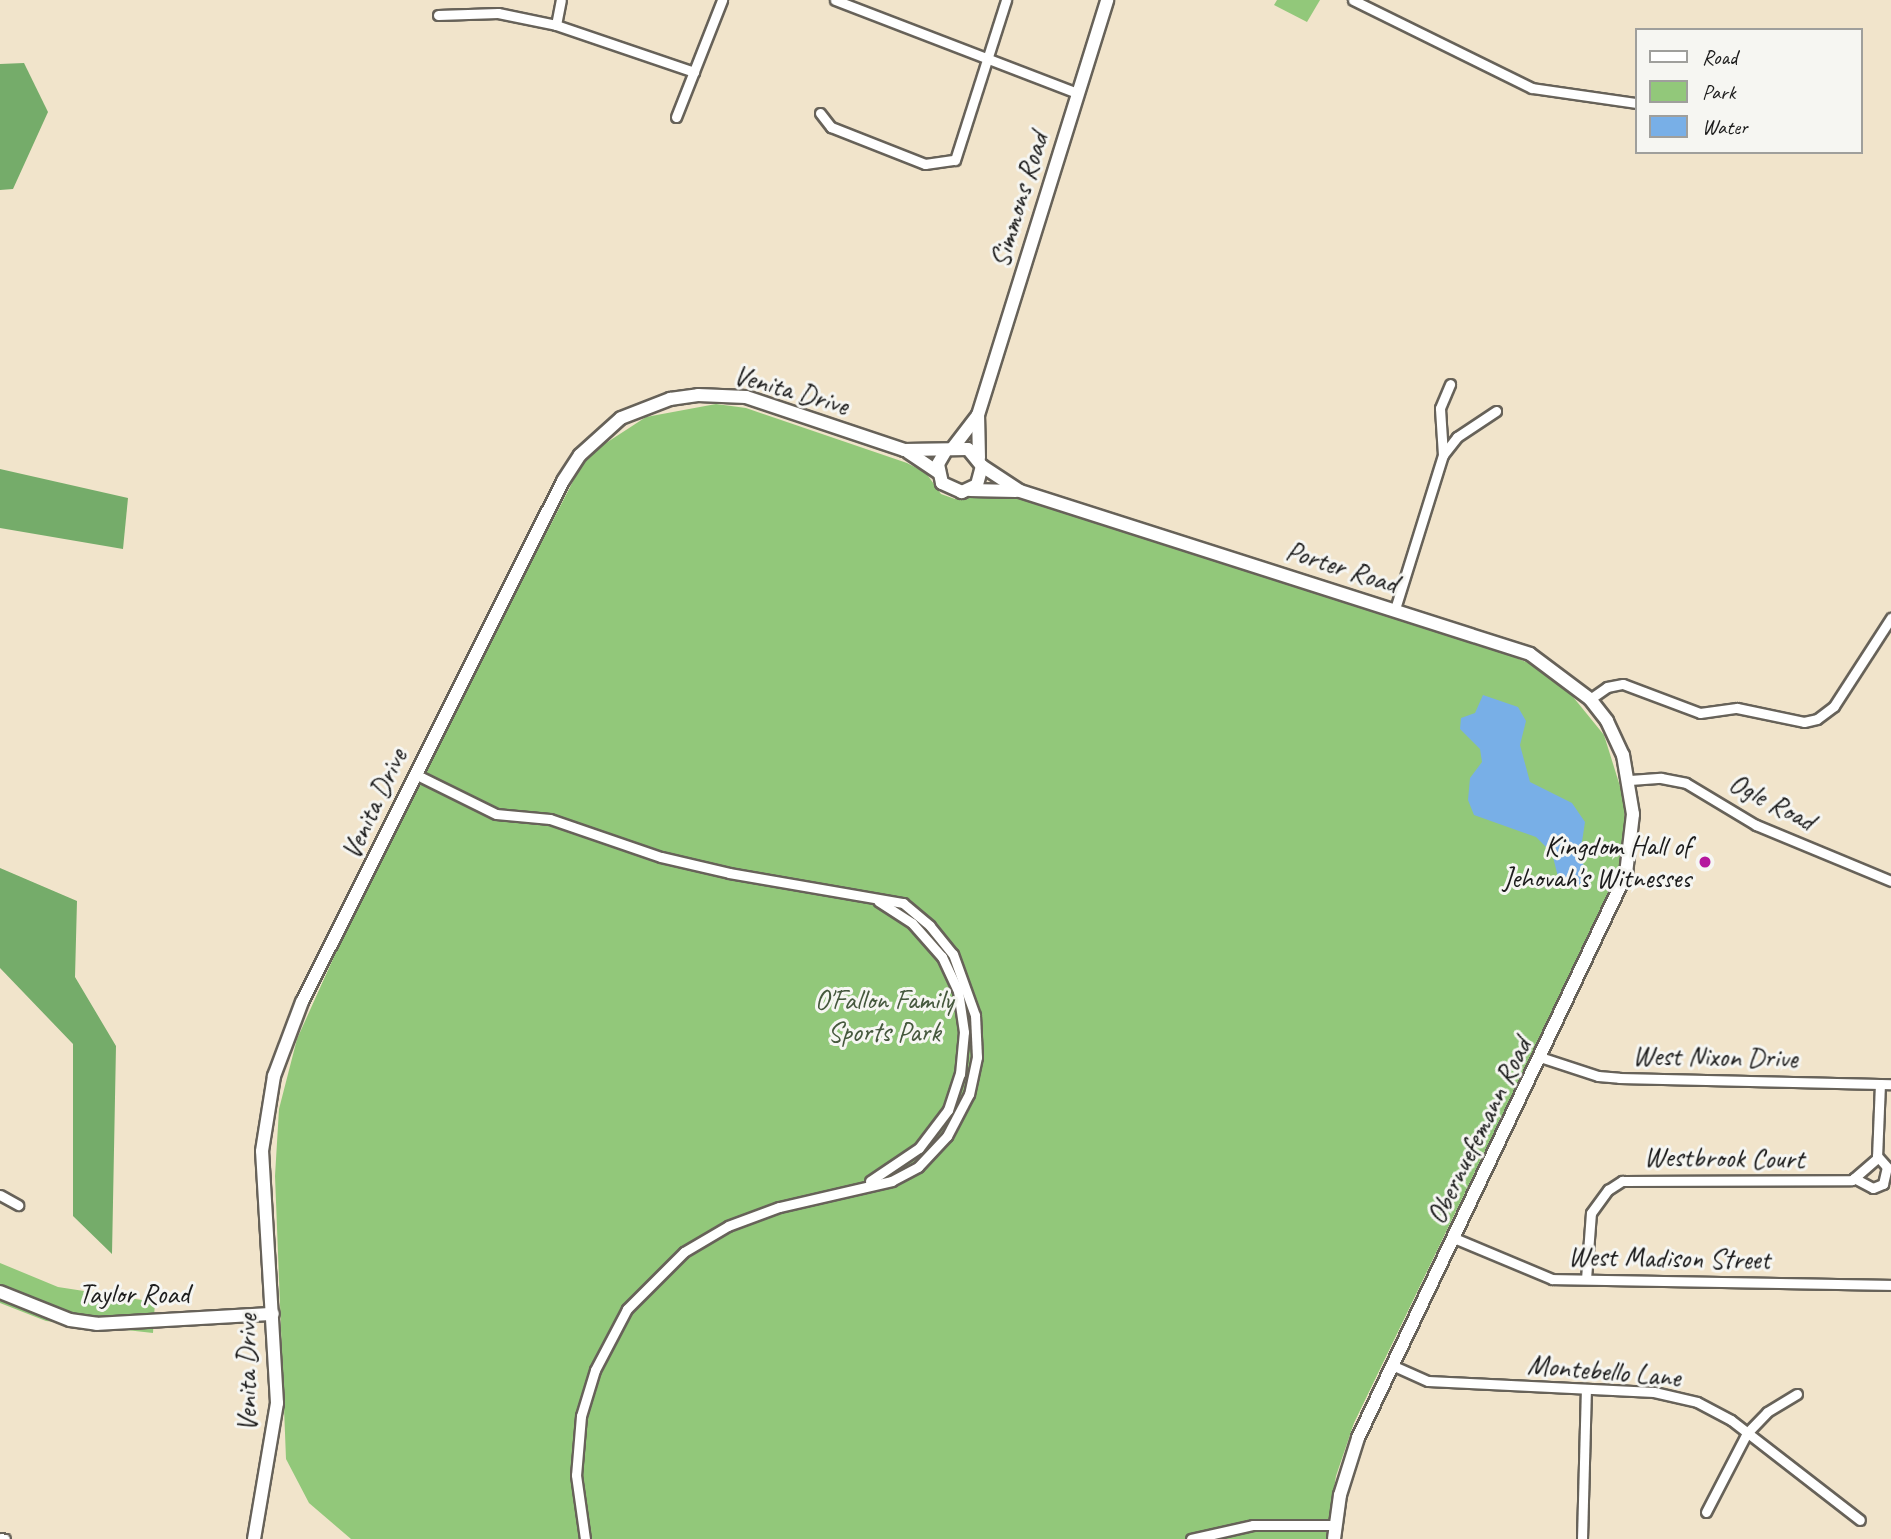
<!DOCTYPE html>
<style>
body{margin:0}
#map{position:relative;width:1891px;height:1539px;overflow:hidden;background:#f1e4cb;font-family:Caveat,sans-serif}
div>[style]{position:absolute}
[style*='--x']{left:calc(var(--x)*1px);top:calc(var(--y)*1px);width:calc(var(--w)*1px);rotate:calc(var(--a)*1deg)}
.green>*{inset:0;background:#92c87a}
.forest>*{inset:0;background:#75ac6a}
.water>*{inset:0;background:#78afe7}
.roads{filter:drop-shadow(2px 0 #676259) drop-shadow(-2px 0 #676259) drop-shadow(0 2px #676259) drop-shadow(0 -2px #676259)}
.street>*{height:9px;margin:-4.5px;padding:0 4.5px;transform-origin:4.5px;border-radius:4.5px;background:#fff}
.secondary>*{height:12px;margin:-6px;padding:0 6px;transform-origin:6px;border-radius:6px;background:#fff}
.dots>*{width:19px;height:19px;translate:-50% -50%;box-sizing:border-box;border:4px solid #f6f6f2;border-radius:50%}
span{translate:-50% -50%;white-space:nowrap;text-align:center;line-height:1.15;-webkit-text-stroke:6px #f6f6f2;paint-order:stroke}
.street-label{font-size:28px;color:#1c1c1c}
.poi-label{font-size:28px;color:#1c1c1c}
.right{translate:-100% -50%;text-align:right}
.park-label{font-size:28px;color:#45583d}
.legend{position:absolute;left:1635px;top:28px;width:228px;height:126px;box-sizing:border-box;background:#f6f6f2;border:2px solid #9f9f9c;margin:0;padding:9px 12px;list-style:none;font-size:21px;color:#1c1c1c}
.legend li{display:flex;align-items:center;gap:14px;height:35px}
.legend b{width:35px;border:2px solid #9f9f9c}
</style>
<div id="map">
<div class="green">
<div style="clip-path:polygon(1277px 0,1320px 0,1307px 22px,1274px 5px)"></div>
<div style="clip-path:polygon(716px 404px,746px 408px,907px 463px,926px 473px,941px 494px,955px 499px,984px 492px,1005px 493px,1495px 649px,1531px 664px,1565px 687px,1604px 735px,1624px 799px,1625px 831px,1617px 877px,1354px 1423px,1336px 1476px,1326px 1539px,351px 1539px,309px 1503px,286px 1459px,275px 1176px,279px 1109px,297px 1039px,373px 870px,586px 456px,646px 417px)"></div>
<div style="clip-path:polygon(0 1263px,58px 1287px,155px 1302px,153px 1333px,46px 1321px,0 1303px)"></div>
</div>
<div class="forest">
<div style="clip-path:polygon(24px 63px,48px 112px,13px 189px,0 190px,0 64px)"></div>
<div style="clip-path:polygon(0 469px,128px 498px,123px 549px,0 528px)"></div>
<div style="clip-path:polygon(0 868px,77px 901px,75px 977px,116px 1046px,112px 1254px,73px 1216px,73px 1044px,0 968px)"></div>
</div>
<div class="water">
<div style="clip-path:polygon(1483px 695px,1518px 707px,1526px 721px,1520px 745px,1530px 782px,1572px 803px,1585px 822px,1580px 855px,1587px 875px,1581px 885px,1568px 888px,1558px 877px,1552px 853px,1536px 837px,1474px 815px,1468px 800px,1470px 778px,1482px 762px,1480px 749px,1460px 729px,1461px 718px,1475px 713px)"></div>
</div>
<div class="roads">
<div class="street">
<div style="--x:835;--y:0;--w:259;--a:21"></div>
<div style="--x:1353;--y:0;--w:199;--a:26.2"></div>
<div style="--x:1532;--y:88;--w:105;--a:8.2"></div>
<div style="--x:438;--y:15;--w:60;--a:-1.9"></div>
<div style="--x:498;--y:13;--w:59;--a:11.7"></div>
<div style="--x:556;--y:25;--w:146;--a:18.8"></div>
<div style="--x:556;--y:25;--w:25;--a:-79"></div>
<div style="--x:820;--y:113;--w:18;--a:52"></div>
<div style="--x:831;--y:127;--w:101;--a:21.5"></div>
<div style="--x:925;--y:164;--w:30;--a:-8"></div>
<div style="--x:955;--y:160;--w:168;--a:-72.3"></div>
<div style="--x:676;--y:117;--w:126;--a:-68.5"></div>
<div style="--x:1443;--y:455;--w:23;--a:-52"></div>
<div style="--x:1457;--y:437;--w:47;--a:-33.7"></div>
<div style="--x:1395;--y:609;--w:161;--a:-72.7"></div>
<div style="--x:1443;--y:455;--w:47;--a:-93.7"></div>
<div style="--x:1440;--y:408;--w:26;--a:-67"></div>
<div style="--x:1590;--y:699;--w:21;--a:-35"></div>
<div style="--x:1607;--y:687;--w:16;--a:-11"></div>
<div style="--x:1623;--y:684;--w:82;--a:20.6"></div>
<div style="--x:1700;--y:713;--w:37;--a:-8"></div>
<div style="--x:1737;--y:708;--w:68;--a:11.8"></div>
<div style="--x:1804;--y:722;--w:13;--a:-13"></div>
<div style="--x:1817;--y:719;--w:21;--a:-37"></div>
<div style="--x:1834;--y:706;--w:105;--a:-57.1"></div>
<div style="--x:415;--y:774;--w:90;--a:26.3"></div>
<div style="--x:496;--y:814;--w:54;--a:5.3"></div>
<div style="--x:550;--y:819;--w:117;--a:18.9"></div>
<div style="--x:661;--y:857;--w:70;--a:13.2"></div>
<div style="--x:729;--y:873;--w:177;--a:9.8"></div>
<div style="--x:903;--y:903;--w:35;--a:40"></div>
<div style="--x:930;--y:926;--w:36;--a:51"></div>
<div style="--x:953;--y:954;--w:65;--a:70.2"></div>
<div style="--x:975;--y:1015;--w:42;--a:87.3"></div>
<div style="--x:977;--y:1057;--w:38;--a:102"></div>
<div style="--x:969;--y:1094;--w:47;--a:117.6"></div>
<div style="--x:947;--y:1136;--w:42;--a:133.1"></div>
<div style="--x:918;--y:1167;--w:30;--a:152"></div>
<div style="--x:892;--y:1181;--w:116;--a:167"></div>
<div style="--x:779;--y:1207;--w:54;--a:159.6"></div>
<div style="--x:728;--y:1226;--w:51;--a:149.4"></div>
<div style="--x:684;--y:1252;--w:81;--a:135"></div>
<div style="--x:627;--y:1309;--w:69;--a:117.7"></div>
<div style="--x:595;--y:1370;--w:48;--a:106.9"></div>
<div style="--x:581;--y:1416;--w:59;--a:94.8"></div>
<div style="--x:576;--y:1475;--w:65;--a:82"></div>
<div style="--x:1630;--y:780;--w:31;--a:-4"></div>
<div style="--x:1661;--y:778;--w:25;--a:11"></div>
<div style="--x:1686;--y:783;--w:82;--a:31"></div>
<div style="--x:1756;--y:825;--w:146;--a:22.5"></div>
<div style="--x:1540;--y:1057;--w:61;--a:18.1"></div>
<div style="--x:1598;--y:1076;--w:21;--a:5"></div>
<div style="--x:1619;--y:1078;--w:272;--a:1.3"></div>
<div style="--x:1854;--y:1178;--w:21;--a:28"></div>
<div style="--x:1873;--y:1188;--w:11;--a:-22"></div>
<div style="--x:1883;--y:1184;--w:17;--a:-77"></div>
<div style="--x:1887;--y:1167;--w:15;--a:-132"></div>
<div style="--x:870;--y:1181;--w:59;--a:-34"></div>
<div style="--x:919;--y:1148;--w:48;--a:-52.7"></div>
<div style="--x:948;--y:1110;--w:38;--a:-72"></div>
<div style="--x:960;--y:1074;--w:42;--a:-84.6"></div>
<div style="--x:964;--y:1032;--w:41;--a:-98.3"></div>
<div style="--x:958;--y:991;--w:38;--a:-115"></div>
<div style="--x:942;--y:957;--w:45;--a:-131.4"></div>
<div style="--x:912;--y:923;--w:40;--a:-147.1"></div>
<div style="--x:0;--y:1195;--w:21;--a:29"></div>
<div style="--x:1454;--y:1238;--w:106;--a:22.7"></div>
<div style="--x:1552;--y:1279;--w:339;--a:1"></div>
<div style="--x:1586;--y:1279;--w:66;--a:-85.7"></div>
<div style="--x:1591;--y:1213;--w:29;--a:-54"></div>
<div style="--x:1608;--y:1190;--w:17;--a:-33"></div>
<div style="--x:1622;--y:1181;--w:230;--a:-0.2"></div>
<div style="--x:1852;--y:1180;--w:33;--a:-41"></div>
<div style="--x:1877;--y:1158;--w:74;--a:-87.7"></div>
<div style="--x:1394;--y:1366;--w:37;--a:24"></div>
<div style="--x:1428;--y:1381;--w:226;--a:2.8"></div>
<div style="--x:1654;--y:1392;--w:44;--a:13.1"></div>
<div style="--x:1697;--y:1402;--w:38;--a:28"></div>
<div style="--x:1731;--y:1420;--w:163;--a:37.8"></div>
<div style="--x:1706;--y:1512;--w:89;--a:-62.6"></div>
<div style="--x:1747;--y:1433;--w:29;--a:-46"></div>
<div style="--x:1767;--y:1412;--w:35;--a:-31"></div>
<div style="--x:0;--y:1538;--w:5;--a:11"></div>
<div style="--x:1191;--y:1539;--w:64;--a:-12.7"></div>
<div style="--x:1253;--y:1525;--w:82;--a:0"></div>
<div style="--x:1582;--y:1539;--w:149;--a:-88.5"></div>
</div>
<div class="secondary">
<div style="--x:952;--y:449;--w:43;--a:-52.6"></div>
<div style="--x:908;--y:452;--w:36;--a:34"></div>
<div style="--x:979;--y:458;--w:43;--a:-91.3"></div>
<div style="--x:978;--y:415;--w:435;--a:-72.7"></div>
<div style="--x:982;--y:466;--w:45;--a:33.3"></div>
<div style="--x:1020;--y:491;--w:535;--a:17.72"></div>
<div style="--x:1530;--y:654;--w:75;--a:36.9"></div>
<div style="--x:1590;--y:699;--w:28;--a:52"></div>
<div style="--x:1607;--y:721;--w:38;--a:65"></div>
<div style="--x:1623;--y:755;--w:60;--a:80.4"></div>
<div style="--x:1633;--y:814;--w:60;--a:96.7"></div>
<div style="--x:1626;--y:874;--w:624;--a:115.42"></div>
<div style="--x:1358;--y:1438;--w:60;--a:107.5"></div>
<div style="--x:1340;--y:1495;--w:44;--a:97.8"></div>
<div style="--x:970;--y:490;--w:46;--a:1.2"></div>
<div style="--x:0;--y:1292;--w:75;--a:21.8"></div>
<div style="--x:70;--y:1320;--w:27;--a:8"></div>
<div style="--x:97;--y:1324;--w:176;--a:-3.3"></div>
<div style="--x:254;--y:1539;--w:138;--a:-80.4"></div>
<div style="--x:277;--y:1403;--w:252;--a:-93.4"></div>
<div style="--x:262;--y:1151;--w:76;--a:-80.9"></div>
<div style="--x:274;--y:1076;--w:79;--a:-69.3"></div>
<div style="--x:302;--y:1002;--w:583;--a:-63.39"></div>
<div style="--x:563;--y:481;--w:31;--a:-57"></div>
<div style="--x:580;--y:455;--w:55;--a:-42.1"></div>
<div style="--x:621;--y:418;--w:53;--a:-21.2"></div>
<div style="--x:670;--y:399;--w:28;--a:-8"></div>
<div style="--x:698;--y:395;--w:48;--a:2.4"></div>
<div style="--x:746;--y:397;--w:167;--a:18.5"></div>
<div style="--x:904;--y:450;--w:64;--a:-0.9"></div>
<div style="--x:968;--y:449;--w:22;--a:51"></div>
<div style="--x:982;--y:466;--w:20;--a:105"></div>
<div style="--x:977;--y:485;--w:17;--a:155"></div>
<div style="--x:962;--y:492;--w:22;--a:-156"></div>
<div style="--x:942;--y:483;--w:19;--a:-102"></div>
<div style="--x:938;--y:464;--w:14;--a:-60"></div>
</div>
</div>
<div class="dots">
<div style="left:1705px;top:862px;background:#b5179e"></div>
</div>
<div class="street-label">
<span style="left:1019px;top:200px;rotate:-73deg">Simmons Road</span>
<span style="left:791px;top:390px;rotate:16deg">Venita Drive</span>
<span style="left:1342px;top:567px;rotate:18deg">Porter Road</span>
<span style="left:1772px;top:802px;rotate:27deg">Ogle Road</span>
<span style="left:374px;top:804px;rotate:-65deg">Venita Drive</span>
<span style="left:1715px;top:1057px;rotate:1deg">West Nixon Drive</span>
<span style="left:1479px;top:1131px;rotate:-64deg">Obernuefemann Road</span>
<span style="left:1724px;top:1158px;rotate:1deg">Westbrook Court</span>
<span style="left:1669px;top:1258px;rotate:1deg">West Madison Street</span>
<span style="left:134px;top:1294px">Taylor Road</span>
<span style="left:1604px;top:1371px;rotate:5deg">Montebello Lane</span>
<span style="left:247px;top:1373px;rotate:-90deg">Venita Drive</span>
</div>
<div class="poi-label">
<span class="right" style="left:1691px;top:862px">Kingdom Hall of<br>Jehovah's Witnesses</span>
</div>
<div class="park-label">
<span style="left:884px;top:1016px">O'Fallon Family<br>Sports Park</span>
</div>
<ul class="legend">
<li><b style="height:9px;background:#fff"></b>Road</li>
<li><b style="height:19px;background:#92c87a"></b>Park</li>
<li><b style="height:19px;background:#78afe7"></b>Water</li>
</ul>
</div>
